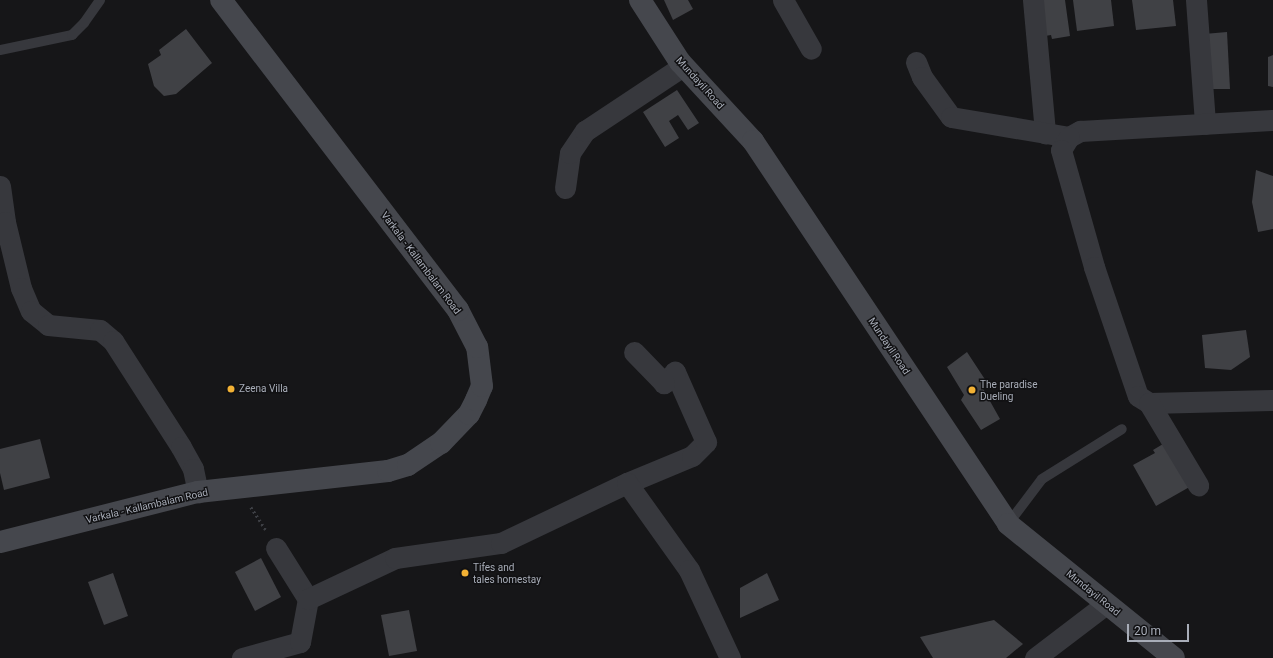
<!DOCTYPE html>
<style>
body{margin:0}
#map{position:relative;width:1273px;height:658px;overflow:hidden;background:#161618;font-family:Roboto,sans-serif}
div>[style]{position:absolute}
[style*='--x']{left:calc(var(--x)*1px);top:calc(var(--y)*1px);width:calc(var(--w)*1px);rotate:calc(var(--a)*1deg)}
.building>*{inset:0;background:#404145}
.path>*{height:2.5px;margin-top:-1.25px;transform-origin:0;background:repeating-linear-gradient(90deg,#3d3f44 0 2px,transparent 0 5px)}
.service>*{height:10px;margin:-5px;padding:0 5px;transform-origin:5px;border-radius:5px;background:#37383d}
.minor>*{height:21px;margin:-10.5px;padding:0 10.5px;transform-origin:10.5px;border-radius:10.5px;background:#37383d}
.secondary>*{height:22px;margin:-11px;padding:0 11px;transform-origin:11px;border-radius:11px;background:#45474d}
.dots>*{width:11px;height:11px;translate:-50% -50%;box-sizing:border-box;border:2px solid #111113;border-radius:50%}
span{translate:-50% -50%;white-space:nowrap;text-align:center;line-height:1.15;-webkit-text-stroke:3px #111113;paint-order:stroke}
.street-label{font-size:10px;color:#a8adb8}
.poi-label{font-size:10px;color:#a8adb8}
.left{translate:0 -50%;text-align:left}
.scale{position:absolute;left:1127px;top:624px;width:62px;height:18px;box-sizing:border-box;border:2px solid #a8adb8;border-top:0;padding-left:5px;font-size:12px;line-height:14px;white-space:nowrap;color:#a8adb8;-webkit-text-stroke:3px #111113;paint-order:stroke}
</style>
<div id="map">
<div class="building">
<div style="clip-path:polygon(664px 0,688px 0,693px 9px,673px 20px)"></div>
<div style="clip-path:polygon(1040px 0,1065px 0,1070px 36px,1052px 39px,1051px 35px,1045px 36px)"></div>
<div style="clip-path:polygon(1073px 0,1111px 0,1114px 26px,1077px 31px)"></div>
<div style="clip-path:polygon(1132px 0,1173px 0,1176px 26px,1136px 30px)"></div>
<div style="clip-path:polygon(186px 29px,212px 63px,176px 94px,164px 96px,154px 86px,148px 64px,161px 55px,159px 50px)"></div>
<div style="clip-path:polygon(1227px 32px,1230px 89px,1209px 89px,1204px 34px)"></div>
<div style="clip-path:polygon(1273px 55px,1273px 87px,1268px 86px,1268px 57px)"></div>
<div style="clip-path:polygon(677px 90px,699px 123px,688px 130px,678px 115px,669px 121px,679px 138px,665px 147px,643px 112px)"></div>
<div style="clip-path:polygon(1256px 170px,1273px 176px,1273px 229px,1258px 232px,1252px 202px)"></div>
<div style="clip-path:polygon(1246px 330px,1250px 357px,1231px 370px,1205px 368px,1202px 335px)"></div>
<div style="clip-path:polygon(967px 352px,986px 381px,981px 385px,1000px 419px,981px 430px,961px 400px,964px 395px,947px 367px)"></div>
<div style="clip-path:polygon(40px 439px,50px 478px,4px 490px,0 473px,0 449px)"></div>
<div style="clip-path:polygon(1168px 441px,1193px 485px,1156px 506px,1133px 465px,1155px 453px,1153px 450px)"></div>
<div style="clip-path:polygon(261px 558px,281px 597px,255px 611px,235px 572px)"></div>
<div style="clip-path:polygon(113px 573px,128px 616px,104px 625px,88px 582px)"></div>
<div style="clip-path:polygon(767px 573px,779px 600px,740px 618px,740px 588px)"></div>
<div style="clip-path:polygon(409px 610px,417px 651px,389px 656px,381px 615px)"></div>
<div style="clip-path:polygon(994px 620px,1023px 644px,1006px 658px,933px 658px,920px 637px)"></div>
</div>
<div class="path">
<div style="--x:251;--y:507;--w:27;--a:57"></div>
</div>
<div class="service">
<div style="--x:0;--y:50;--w:74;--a:-11.8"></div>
<div style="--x:72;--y:35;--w:17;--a:-45"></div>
<div style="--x:84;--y:23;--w:28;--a:-55"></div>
<div style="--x:1008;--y:524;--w:56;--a:-52.9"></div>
<div style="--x:1042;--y:479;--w:94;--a:-32"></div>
</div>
<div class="minor">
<div style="--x:783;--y:0;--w:56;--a:60.3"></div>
<div style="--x:1033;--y:0;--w:134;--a:84.8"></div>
<div style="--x:1196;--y:0;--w:124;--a:85.8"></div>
<div style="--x:916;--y:62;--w:16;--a:68"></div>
<div style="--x:922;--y:77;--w:49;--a:54.1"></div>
<div style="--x:951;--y:117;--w:120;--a:9.6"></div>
<div style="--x:1069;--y:137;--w:13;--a:-29"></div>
<div style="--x:1080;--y:131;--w:193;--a:-3.3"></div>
<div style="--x:1069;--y:137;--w:15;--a:122"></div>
<div style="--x:1061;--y:150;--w:122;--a:74.2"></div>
<div style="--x:1094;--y:267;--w:136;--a:71.2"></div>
<div style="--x:1138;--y:396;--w:13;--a:32"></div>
<div style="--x:1149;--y:403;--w:124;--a:-1.4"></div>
<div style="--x:0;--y:186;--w:36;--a:82"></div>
<div style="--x:5;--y:222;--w:68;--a:76.4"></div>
<div style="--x:21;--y:288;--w:25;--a:67"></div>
<div style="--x:31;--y:311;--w:22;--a:39"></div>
<div style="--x:48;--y:325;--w:52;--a:5.5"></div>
<div style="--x:100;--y:330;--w:17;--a:40"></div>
<div style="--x:113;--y:341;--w:126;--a:57.3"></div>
<div style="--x:181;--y:447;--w:25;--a:61"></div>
<div style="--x:193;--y:469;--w:24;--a:78"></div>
<div style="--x:565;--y:188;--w:35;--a:-82"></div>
<div style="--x:570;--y:153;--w:27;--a:-56"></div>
<div style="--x:585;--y:131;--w:118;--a:-33.6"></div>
<div style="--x:1149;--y:403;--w:96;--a:59.1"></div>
<div style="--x:627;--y:483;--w:70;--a:-22.6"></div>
<div style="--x:692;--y:456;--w:20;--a:-45"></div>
<div style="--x:706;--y:442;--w:77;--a:-113.9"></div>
<div style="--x:675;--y:372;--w:16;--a:135"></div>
<div style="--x:664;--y:383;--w:43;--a:-134.1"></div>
<div style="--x:276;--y:548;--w:60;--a:57.9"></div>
<div style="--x:242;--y:658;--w:60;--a:-15.4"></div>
<div style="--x:300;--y:642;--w:44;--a:-79.5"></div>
<div style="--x:308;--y:599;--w:96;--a:-25.2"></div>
<div style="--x:395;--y:558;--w:107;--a:-8.1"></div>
<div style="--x:501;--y:543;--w:140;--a:-25.5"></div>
<div style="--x:627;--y:483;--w:107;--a:54.5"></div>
<div style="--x:689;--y:570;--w:97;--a:65"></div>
<div style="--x:1035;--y:658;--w:89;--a:-37.3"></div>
</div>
<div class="secondary">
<div style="--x:640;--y:0;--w:74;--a:57.2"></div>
<div style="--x:680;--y:62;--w:108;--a:47.3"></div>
<div style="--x:753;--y:141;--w:460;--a:56.3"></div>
<div style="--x:1008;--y:524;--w:213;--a:38.9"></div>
<div style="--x:0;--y:542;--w:204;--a:-14.2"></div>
<div style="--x:198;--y:492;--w:191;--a:-6.3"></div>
<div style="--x:388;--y:471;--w:21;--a:-17"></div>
<div style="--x:408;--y:465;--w:40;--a:-34"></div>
<div style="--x:441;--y:443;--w:40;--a:-46"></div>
<div style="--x:469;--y:414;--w:16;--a:-63"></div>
<div style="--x:476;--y:400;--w:15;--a:-67"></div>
<div style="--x:482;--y:386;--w:39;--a:-97"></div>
<div style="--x:477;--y:347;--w:42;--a:-117.2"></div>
<div style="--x:458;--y:310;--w:390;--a:-127.4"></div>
</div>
<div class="dots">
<div style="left:231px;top:389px;background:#f2b134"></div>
<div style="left:972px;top:390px;background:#f2b134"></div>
<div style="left:465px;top:573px;background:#f2b134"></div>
</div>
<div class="street-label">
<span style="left:700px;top:83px;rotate:48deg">Mundayil Road</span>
<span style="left:421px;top:263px;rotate:53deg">Varkala - Kallambalam Road</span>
<span style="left:889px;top:346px;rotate:56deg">Mundayil Road</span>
<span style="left:147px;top:506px;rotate:-13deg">Varkala - Kallambalam Road</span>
<span style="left:1093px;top:593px;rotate:39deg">Mundayil Road</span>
</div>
<div class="poi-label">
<span class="left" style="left:980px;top:390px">The paradise<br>Dueling</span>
<span class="left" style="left:239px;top:389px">Zeena Villa</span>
<span class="left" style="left:473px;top:573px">Tifes and<br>tales homestay</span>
</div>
<div class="scale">20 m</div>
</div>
